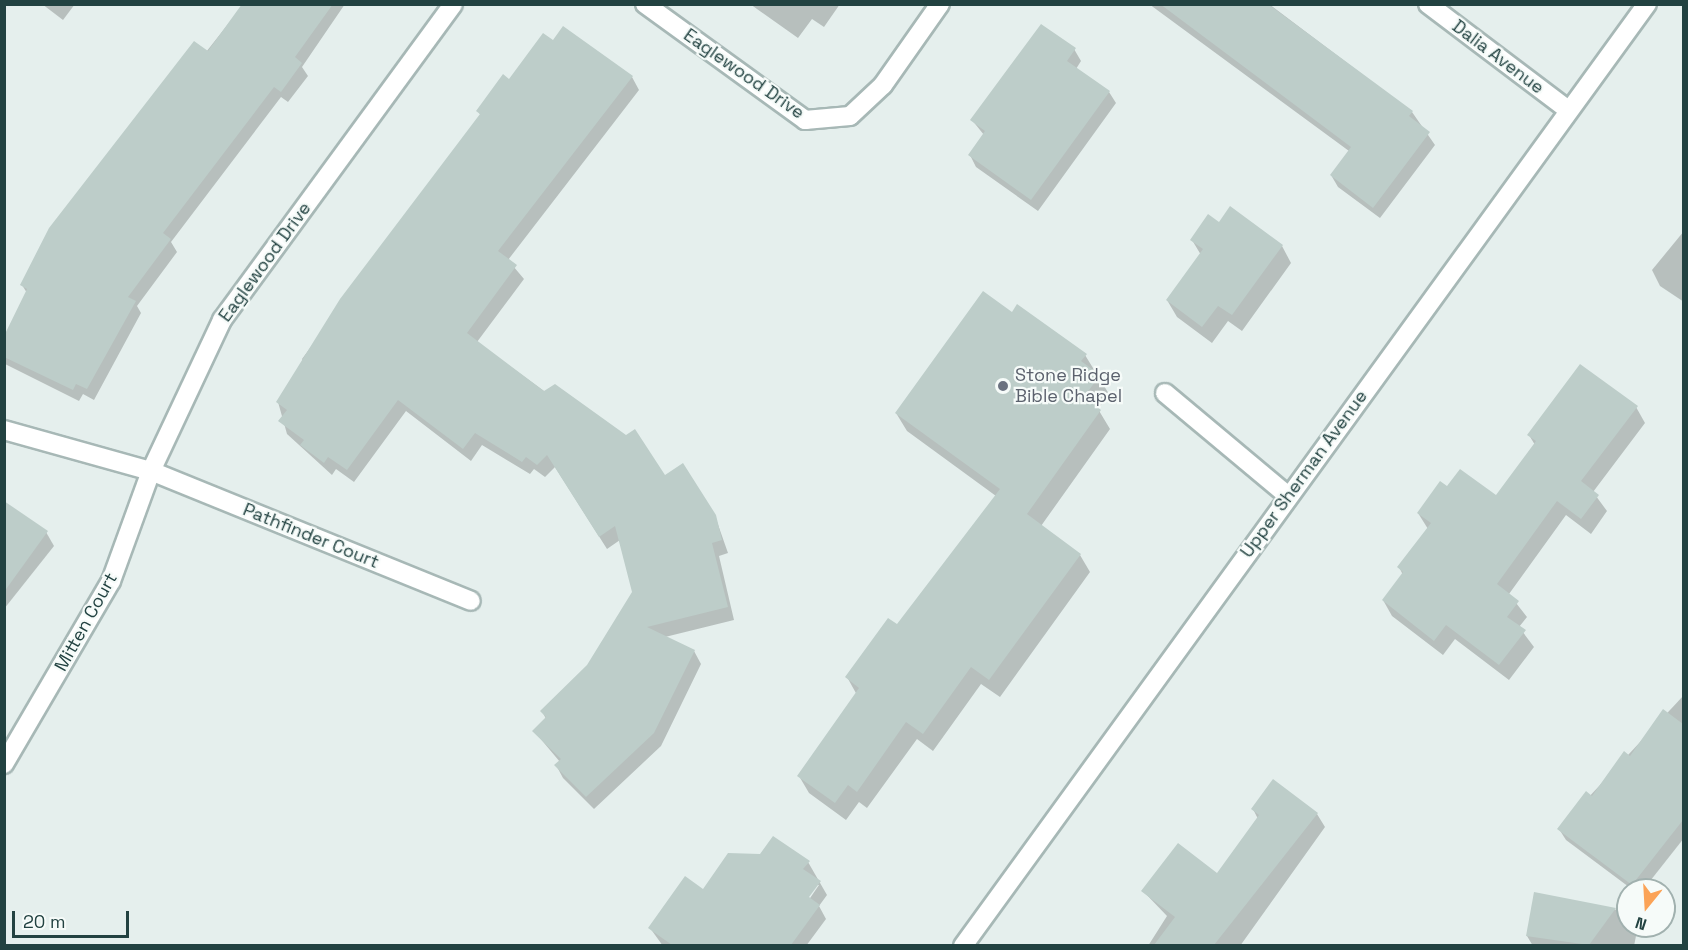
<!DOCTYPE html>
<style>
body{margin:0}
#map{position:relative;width:1688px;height:950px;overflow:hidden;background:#e5efed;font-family:"Space Grotesk",sans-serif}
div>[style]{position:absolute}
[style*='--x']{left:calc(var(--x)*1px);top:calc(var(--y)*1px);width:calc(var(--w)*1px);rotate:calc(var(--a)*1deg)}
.shadow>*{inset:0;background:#0003}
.building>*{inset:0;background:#bdcdc9}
.roads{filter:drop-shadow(2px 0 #a7b8b6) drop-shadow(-2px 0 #a7b8b6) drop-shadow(0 2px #a7b8b6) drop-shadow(0 -2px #a7b8b6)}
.service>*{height:18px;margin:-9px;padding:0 9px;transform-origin:9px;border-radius:9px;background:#fff}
.minor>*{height:18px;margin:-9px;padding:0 9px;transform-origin:9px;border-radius:9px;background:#fff}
.secondary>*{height:18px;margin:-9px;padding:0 9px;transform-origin:9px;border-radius:9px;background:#fff}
.dots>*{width:16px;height:16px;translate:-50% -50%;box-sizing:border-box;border:3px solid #f6fbf9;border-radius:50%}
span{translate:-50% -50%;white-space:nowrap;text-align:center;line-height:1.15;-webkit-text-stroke:4.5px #f6fbf9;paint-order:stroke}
.street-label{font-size:18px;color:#224241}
.worship-label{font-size:18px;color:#5b616d}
.left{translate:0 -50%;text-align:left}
.frame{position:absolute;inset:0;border:6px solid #224241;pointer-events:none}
.north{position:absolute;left:1616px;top:878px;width:60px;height:60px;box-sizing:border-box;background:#f6fbf9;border:2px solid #a1b1af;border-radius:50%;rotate:198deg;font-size:16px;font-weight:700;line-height:24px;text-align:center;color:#224241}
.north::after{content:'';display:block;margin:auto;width:21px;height:27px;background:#fba357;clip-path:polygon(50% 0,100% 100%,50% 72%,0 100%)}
.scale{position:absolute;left:12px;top:911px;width:117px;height:27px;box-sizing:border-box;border:3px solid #224241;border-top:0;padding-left:8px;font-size:18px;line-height:21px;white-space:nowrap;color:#224241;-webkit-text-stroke:4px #f6fbf9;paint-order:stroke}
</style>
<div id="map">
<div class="shadow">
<div style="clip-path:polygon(42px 4px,75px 4px,63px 20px)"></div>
<div style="clip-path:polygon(244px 4px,345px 4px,302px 67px,308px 76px,288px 102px,281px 97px,171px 242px,177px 252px,137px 306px,141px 313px,94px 400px,83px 394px,79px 401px,5px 364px,4px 339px,27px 293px,22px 285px)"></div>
<div style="clip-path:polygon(750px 4px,840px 4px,824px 27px,812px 19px,798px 38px)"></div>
<div style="clip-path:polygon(1149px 4px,1269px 4px,1412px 112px,1435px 145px,1380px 218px,1338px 187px,1331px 175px,1349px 151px)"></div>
<div style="clip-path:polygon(554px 42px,632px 77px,639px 90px,508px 260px,524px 279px,477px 342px,715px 516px,728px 553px,719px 556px,734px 620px,665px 637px,694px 651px,701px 664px,661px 746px,594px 809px,563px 778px,556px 765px,560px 762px,534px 731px,546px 719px,542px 711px,588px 666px,633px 592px,620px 540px,607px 549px,555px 467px,545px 477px,534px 469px,530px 474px,482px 445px,471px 461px,406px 411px,354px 482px,336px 469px,332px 475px,287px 434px,278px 402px,305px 365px,302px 359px,481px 116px,478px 111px)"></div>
<div style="clip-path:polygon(1074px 49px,1081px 61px,1076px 69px,1109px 92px,1116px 103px,1038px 211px,976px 167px,970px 155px,984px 135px,972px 120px)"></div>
<div style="clip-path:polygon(1219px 224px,1282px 246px,1291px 263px,1242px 331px,1228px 321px,1212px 343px,1177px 317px,1167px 300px,1201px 255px,1192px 240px)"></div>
<div style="clip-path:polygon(1684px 231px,1684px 302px,1660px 286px,1652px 270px)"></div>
<div style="clip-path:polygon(1012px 314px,1085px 355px,1109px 394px,1098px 409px,1110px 429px,1041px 526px,1080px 555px,1090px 572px,1000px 697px,981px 684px,933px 751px,917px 739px,867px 808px,859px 802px,846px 820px,809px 793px,799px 776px,857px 695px,847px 677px,897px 626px,996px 496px,907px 431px,896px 413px)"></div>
<div style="clip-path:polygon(1636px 407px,1645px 423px,1593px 492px,1607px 511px,1591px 534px,1566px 515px,1509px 594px,1527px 617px,1519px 627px,1534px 647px,1509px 680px,1455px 639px,1443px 655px,1392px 616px,1383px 600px,1403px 575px,1399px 567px,1428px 529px,1418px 513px,1448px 488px,1496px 497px,1535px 445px,1529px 435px)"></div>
<div style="clip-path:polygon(4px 514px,46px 532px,54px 546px,4px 609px)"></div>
<div style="clip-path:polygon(1684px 695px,1684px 838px,1643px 890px,1633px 890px,1566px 840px,1559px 829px)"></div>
<div style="clip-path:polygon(1273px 782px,1317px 814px,1325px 827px,1240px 946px,1148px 946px,1167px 916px,1143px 891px,1217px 875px,1258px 819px,1253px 809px)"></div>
<div style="clip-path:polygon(evenodd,808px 862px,827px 895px,819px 906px,826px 919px,806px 946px,663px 946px,650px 928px,703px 891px,808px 862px,816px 885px,819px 885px,806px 904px,804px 902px,816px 885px)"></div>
<div style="clip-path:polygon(1535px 894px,1628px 912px,1628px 926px,1638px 926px,1634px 946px,1533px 946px,1527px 936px)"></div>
</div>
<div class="building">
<div style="clip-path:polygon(242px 4px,333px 4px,295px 57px,302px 63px,281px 92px,274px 87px,163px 233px,171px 239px,128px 297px,136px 301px,87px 389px,76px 384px,73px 390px,4px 357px,4px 336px,27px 289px,20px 285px,49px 228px,194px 41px,208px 51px)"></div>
<div style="clip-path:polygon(1160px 4px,1268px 4px,1413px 111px,1409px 116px,1430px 132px,1373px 208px,1330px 175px,1351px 147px)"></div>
<div style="clip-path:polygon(1041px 24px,1076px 48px,1067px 61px,1110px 91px,1031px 200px,968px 155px,985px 131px,970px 120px)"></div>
<div style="clip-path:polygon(563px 26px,633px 76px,498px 251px,517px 265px,467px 333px,544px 391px,555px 384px,626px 435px,635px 429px,665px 475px,683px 463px,716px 515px,722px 540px,712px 543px,728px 607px,647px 627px,695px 650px,654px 733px,586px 797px,554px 765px,561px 759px,532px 731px,546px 717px,540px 711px,587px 665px,632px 592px,615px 526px,599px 537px,547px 455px,537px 465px,526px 457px,522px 462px,475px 433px,463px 449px,398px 400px,347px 470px,328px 457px,324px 463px,300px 445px,304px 440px,278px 421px,287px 410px,276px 402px,340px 299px,480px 114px,476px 111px,503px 74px,509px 79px,543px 33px,553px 40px)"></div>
<div style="clip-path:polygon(1230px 206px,1283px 245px,1232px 315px,1218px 306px,1202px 327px,1166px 300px,1203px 249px,1190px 240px,1208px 214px,1219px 222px)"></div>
<div style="clip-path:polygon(983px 291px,1012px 312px,1017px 304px,1087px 354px,1081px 361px,1100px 375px,1084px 397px,1101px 410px,1027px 514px,1081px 554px,989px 680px,971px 667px,923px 734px,906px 722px,857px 792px,848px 785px,835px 803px,797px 776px,859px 688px,845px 677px,888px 618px,897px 624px,1000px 489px,895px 413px)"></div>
<div style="clip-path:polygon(1580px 364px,1638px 406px,1581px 481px,1599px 495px,1581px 519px,1557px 501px,1497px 584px,1519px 601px,1507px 617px,1526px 630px,1499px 665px,1446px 625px,1434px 641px,1382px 600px,1403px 572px,1397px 567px,1431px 523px,1417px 513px,1440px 481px,1447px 486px,1460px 469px,1496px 495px,1536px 441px,1527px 435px)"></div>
<div style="clip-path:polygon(4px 501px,48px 531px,4px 592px)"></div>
<div style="clip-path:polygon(1663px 709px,1683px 724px,1683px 820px,1632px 885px,1557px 829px,1586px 791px,1592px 796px,1624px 751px,1630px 756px)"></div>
<div style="clip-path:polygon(1273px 779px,1318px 813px,1214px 945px,1154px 945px,1175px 917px,1141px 891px,1178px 843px,1217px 873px,1259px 815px,1251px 809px)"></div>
<div style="clip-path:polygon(773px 836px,810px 861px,803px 869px,821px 881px,809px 897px,820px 905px,791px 945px,672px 945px,648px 928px,685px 876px,703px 889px,728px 853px,760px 854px)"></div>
<div style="clip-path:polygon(1534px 892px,1616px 908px,1589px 945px,1526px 936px)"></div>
</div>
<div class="roads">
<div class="service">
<div style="--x:1165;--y:393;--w:160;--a:39.9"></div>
</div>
<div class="minor">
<div style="--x:645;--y:4;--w:198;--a:35.9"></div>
<div style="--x:805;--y:120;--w:45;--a:-5.1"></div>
<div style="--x:850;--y:116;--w:45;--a:-43.2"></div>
<div style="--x:883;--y:85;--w:99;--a:-54.9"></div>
<div style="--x:1428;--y:4;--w:176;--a:37.1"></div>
<div style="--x:4;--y:430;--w:153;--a:15.6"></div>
<div style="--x:151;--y:471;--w:345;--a:22.1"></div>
<div style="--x:4;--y:764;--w:212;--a:-59.7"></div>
<div style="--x:111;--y:581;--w:117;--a:-70"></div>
<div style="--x:151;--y:471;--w:167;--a:-64.8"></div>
<div style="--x:222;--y:320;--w:391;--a:-53.8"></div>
</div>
<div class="secondary">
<div style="--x:963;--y:946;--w:1164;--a:-54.02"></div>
</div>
</div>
<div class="dots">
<div style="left:1003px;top:386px;background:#6b7280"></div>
</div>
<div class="street-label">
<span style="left:1498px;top:57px;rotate:37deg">Dalia Avenue</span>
<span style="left:744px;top:74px;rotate:35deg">Eaglewood Drive</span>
<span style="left:265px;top:262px;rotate:-54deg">Eaglewood Drive</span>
<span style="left:1304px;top:474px;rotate:-54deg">Upper Sherman Avenue</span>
<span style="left:311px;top:536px;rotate:22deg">Pathfinder Court</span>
<span style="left:86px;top:622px;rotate:-61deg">Mitten Court</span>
</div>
<div class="worship-label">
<span class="left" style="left:1015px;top:386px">Stone Ridge<br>Bible Chapel</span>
</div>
<div class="frame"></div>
<div class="north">N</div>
<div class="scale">20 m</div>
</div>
